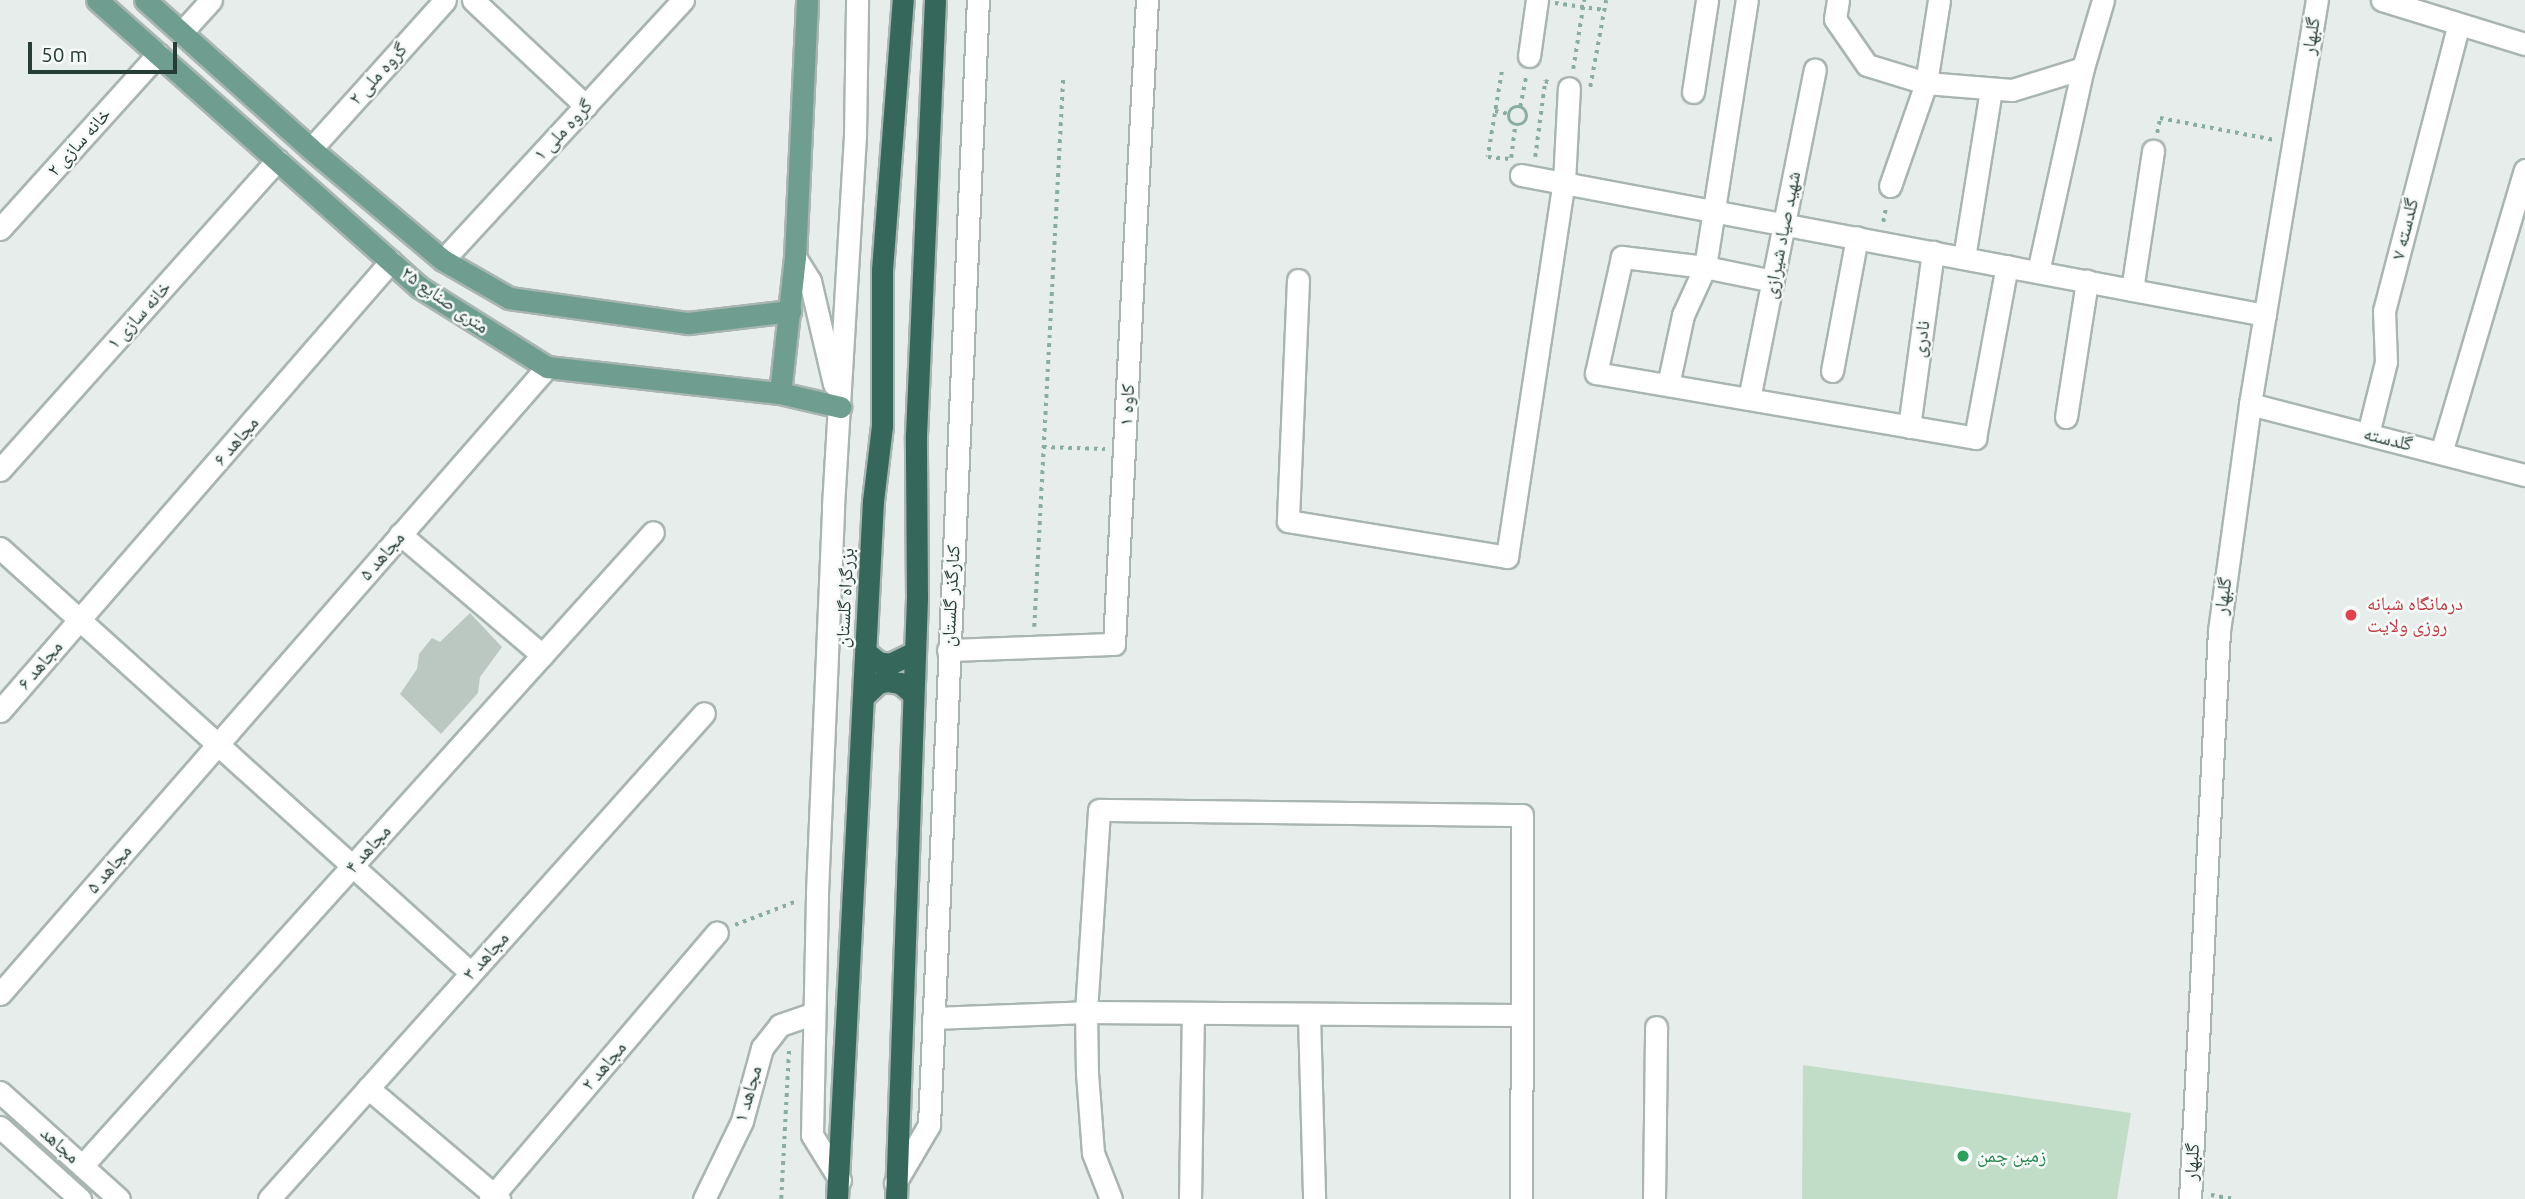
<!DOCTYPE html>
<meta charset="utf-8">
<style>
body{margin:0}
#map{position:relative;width:2525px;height:1199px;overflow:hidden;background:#e6edea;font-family:Ubuntu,"Noto Naskh Arabic",sans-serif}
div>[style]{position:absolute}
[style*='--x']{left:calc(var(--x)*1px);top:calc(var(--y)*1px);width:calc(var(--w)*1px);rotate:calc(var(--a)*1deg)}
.green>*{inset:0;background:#c1dcc7}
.building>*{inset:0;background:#bbc8c2}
.path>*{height:3.5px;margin-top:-1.75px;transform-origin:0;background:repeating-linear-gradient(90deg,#89ada1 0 3.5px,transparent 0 8.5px)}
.path>.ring{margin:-1.75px;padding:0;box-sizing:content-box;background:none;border:3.5px solid #89ada1;border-radius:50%}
.roads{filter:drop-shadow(2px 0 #a9b5b1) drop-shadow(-2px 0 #a9b5b1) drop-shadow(0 2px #a9b5b1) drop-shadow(0 -2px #a9b5b1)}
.minor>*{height:21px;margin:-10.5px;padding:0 10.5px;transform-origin:10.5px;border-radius:10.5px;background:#fff}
.major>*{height:21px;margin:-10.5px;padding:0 10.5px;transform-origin:10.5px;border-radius:10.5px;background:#6f9e90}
.highway>*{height:21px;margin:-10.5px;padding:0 10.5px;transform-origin:10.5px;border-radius:10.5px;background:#35675b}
.dots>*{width:19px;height:19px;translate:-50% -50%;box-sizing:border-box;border:4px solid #f6faf8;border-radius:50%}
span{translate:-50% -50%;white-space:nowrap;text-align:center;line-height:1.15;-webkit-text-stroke:5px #f6faf8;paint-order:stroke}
.street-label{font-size:19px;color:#263d37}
.health-label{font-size:19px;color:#be3a42}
.left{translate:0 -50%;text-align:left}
.leisure-label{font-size:19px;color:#27864d}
.scale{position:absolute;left:28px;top:42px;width:149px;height:32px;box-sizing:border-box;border:4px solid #263d37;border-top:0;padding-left:9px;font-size:21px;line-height:24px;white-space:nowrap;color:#263d37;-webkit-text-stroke:5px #f6faf8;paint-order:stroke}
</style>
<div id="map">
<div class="green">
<div style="clip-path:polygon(1803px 1065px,2131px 1113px,2117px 1199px,1802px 1199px)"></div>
</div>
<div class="building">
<div style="clip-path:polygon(470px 613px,502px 647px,480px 677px,478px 693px,441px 734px,400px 694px,417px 669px,419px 654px,432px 638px,440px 642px)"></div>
</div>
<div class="path">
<div style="--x:1555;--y:3;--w:50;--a:8"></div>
<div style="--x:1573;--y:69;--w:70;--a:-80.9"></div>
<div style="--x:1502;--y:72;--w:86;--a:99.4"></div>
<div style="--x:1488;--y:157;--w:22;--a:5"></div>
<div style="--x:1590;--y:87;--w:88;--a:-79.6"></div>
<div class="ring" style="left:1509px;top:107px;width:14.5px;height:14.5px"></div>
<div style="--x:1520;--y:107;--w:33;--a:-79"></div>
<div style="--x:1495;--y:111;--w:14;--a:12"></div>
<div style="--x:2157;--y:133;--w:15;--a:-79"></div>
<div style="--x:2160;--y:118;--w:117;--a:10.8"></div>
<div style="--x:1535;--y:157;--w:77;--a:-82.5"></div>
<div style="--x:1545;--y:81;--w:6;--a:18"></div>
<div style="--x:1511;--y:158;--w:33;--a:-83"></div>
<div style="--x:1883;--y:222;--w:16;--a:-79"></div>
<div style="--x:1043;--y:447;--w:62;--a:1.8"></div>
<div style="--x:1034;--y:627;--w:551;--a:-86.98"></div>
<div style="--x:735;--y:925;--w:66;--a:-21.2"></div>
<div style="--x:2211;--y:1195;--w:22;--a:10"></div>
<div style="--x:781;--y:1199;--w:152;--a:-87"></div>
</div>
<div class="roads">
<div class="minor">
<div style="--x:473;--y:0;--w:155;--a:43.2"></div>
<div style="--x:1838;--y:0;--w:19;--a:99"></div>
<div style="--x:1835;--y:19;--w:56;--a:55.2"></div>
<div style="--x:1867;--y:65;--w:62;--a:17"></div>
<div style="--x:1926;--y:83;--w:86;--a:4.7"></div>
<div style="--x:2012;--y:90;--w:74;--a:-17.2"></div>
<div style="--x:2382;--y:0;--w:150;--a:17.1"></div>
<div style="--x:182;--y:32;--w:43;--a:-47.8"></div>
<div style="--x:1529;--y:56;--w:57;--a:-81.9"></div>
<div style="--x:1693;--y:92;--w:93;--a:-81.3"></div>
<div style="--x:311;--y:149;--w:200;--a:-48"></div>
<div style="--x:1521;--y:175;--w:757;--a:10.66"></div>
<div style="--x:1890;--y:186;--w:109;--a:-70.7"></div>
<div style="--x:1926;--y:83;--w:84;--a:-81.1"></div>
<div style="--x:0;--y:229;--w:236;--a:-47.9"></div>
<div style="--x:795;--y:257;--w:28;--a:58"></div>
<div style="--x:810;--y:281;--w:106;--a:76.9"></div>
<div style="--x:1964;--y:258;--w:171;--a:-80.9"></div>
<div style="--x:443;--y:260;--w:354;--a:-47.3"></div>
<div style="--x:2038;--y:272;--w:209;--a:-77.6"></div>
<div style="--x:2083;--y:68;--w:71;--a:-73.6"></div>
<div style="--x:1298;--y:280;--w:241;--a:92.4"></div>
<div style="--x:1288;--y:521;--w:222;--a:9.3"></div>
<div style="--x:1507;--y:557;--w:379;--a:-81.4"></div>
<div style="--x:1564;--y:182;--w:94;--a:-87"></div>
<div style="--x:1773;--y:281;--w:69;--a:-168.4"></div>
<div style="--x:1705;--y:267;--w:84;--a:-173.1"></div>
<div style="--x:1622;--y:257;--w:119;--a:102.6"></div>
<div style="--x:1596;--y:373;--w:385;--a:9.7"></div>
<div style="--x:1975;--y:438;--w:175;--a:-79.5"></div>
<div style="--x:2132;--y:290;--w:141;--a:-81.4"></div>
<div style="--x:1832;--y:371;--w:136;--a:-79.4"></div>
<div style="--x:1668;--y:385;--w:72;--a:-77.9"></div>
<div style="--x:1683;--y:315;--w:53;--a:-65.4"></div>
<div style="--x:1705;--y:267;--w:270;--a:-81.1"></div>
<div style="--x:1749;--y:399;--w:336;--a:-78.7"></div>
<div style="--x:2250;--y:404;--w:284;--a:14.5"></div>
<div style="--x:2066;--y:417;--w:138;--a:-81.2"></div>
<div style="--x:1909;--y:427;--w:177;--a:-82.2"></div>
<div style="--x:2368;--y:434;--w:74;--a:-76"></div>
<div style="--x:2386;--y:362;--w:51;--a:-92.2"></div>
<div style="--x:2384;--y:311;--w:294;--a:-75.4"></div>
<div style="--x:2441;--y:453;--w:295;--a:-73.5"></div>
<div style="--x:0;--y:470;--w:416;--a:-48.2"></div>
<div style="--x:400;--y:534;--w:187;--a:40.4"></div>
<div style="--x:0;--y:548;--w:634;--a:42.06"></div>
<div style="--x:948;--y:650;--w:166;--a:-2.1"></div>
<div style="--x:1114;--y:644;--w:645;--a:-87.07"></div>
<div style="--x:0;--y:711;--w:596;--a:-49.01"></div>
<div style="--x:0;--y:994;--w:832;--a:-48.9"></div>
<div style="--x:1309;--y:1015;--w:184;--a:88.4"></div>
<div style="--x:933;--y:1018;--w:153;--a:-2.2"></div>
<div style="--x:1086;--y:1012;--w:434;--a:0.4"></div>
<div style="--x:368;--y:1088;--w:172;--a:40.3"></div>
<div style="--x:0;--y:1092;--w:160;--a:42"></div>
<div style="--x:0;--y:1127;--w:108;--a:42"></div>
<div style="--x:82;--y:1166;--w:853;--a:-47.99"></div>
<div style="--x:840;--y:1180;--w:53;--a:-121.9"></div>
<div style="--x:812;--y:1135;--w:242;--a:-88.8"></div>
<div style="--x:817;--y:893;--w:387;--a:-87.6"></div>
<div style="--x:833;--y:506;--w:373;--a:-86.6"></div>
<div style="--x:855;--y:134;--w:134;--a:-89.1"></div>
<div style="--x:895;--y:1183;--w:67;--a:-59.6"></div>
<div style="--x:929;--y:1125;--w:1126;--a:-87.51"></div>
<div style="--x:269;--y:1199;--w:652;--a:-48.17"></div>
<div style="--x:490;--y:1199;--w:350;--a:-49.6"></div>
<div style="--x:704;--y:1199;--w:87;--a:-64"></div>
<div style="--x:742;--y:1121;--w:76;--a:-74.7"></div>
<div style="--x:762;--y:1048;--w:29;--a:-52"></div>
<div style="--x:780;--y:1025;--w:36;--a:-19"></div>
<div style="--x:1111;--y:1199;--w:49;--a:-111.4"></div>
<div style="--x:1093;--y:1153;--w:79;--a:-94.3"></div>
<div style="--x:1087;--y:1074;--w:62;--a:-90.9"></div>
<div style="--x:1086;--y:1012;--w:202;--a:-86.3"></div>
<div style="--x:1099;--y:810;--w:423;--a:0.7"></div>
<div style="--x:1522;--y:815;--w:384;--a:90.1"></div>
<div style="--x:1190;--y:1199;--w:186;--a:-89.1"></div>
<div style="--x:1654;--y:1199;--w:172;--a:-89.3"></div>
<div style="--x:2190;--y:1199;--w:569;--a:-87.08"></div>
<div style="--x:2219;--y:631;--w:229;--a:-82.2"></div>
<div style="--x:2250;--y:404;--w:410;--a:-80.6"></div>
</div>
<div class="major">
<div style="--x:97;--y:0;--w:431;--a:41.7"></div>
<div style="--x:419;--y:287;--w:151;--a:32"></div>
<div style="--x:547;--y:367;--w:234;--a:6.4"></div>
<div style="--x:780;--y:393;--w:62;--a:13.1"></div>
<div style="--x:145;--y:0;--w:223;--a:41.9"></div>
<div style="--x:311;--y:149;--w:172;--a:40.1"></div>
<div style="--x:443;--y:260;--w:76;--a:29.9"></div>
<div style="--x:509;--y:298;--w:181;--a:8"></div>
<div style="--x:688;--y:323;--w:103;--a:-6.7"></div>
<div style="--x:780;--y:393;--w:137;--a:-83.7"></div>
<div style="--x:795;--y:257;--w:257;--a:-87.3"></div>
</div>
<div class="highway">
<div style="--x:866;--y:652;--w:16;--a:40"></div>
<div style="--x:878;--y:662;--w:12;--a:9"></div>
<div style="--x:890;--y:664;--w:28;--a:-26"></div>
<div style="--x:863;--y:697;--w:21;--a:-43"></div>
<div style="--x:878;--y:683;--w:9;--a:-13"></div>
<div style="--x:887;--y:681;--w:13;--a:9"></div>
<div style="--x:900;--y:683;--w:17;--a:40"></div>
<div style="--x:837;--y:1199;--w:699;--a:-87.05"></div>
<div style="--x:873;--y:501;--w:76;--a:-83.2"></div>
<div style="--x:882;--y:426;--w:156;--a:-90"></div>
<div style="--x:882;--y:270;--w:271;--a:-85.6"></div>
<div style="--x:896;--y:1199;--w:602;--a:-88"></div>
<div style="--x:917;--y:597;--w:162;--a:-90.4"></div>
<div style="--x:916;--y:435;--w:435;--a:-87.5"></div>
</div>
</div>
<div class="dots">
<div style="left:2351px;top:615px;background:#e0444e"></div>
<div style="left:1963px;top:1156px;background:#2e9e5b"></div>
</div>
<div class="street-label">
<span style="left:2311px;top:36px;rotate:-81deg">گلبهار</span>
<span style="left:378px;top:74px;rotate:-48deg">گروه ملی ۲</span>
<span style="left:563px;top:130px;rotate:-47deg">گروه ملی ۱</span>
<span style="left:79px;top:142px;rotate:-48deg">خانه سازی ۲</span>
<span style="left:2405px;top:229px;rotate:-76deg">گلدسته ۷</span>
<span style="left:1782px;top:235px;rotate:-79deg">شهید صیاد شیرازی</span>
<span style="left:445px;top:300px;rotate:35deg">۲۵ متری صنایع</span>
<span style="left:139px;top:315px;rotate:-48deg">خانه سازی ۱</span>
<span style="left:1921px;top:339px;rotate:-82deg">نادری</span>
<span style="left:1127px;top:405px;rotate:-87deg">کاوه ۱</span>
<span style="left:2388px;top:439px;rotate:14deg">گلدسته</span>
<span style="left:236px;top:441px;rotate:-49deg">۶ مجاهد</span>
<span style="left:382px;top:556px;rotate:-49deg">۵ مجاهد</span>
<span style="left:951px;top:596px;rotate:-87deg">کنارگذر گلستان</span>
<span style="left:2223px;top:596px;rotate:-82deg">گلبهار</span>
<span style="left:845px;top:598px;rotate:-87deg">بزرگراه گلستان</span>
<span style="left:40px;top:665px;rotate:-49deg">مجاهد ۶</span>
<span style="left:368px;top:849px;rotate:-48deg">مجاهد ۴</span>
<span style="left:109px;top:869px;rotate:-49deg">مجاهد ۵</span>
<span style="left:486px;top:956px;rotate:-48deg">مجاهد ۳</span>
<span style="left:604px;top:1066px;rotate:-50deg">مجاهد ۲</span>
<span style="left:748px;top:1094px;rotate:-74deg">۱ مجاهد</span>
<span style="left:60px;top:1145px;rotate:42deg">مجاهد</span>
<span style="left:2192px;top:1162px;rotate:-87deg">گلبهار</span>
</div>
<div class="health-label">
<span class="left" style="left:2367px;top:615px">درمانگاه شبانه<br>روزی ولایت</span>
</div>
<div class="leisure-label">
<span class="left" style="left:1977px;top:1156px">زمین چمن</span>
</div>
<div class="scale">50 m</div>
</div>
